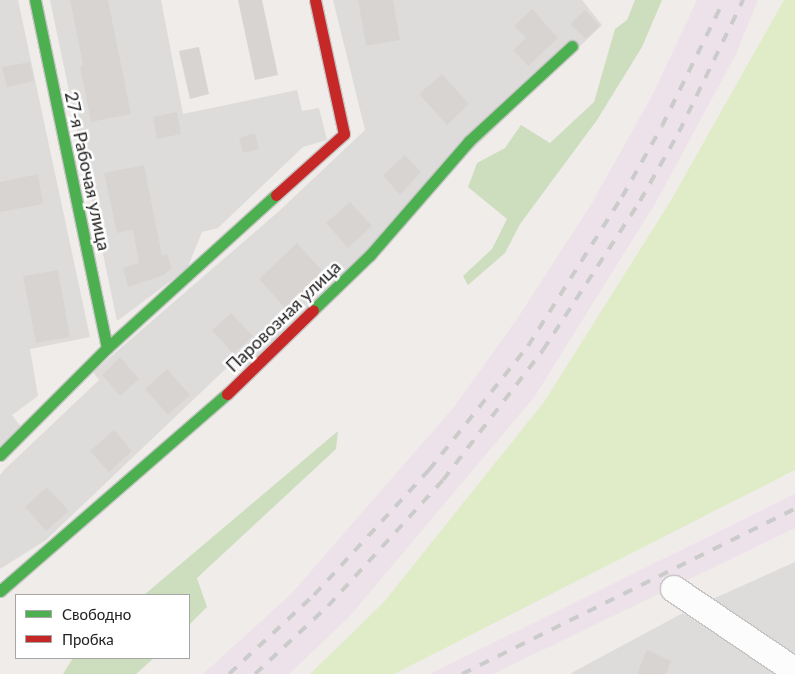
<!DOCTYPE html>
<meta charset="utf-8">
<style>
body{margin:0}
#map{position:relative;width:795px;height:674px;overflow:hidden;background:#efece9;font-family:Lato,sans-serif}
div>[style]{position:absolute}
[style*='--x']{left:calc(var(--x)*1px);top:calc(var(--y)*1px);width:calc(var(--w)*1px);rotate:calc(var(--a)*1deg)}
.residential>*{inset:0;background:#dedcdb}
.industrial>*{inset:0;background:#ede2ea}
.grass>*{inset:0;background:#e0ecc8}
.forest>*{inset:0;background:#cddebe}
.building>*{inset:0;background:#d8d4d2}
.roads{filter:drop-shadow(1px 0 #c6c5c4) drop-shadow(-1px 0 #c6c5c4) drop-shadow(0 1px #c6c5c4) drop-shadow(0 -1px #c6c5c4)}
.street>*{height:26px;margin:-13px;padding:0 13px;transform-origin:13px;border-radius:13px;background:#fdfcfc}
.fast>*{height:11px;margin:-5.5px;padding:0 5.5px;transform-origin:5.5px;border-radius:5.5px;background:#4caf50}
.jam>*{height:11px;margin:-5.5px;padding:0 5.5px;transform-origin:5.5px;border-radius:5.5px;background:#c62828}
.rail>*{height:4px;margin-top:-2px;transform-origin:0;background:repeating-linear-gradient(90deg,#cbcbca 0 10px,transparent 0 20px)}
span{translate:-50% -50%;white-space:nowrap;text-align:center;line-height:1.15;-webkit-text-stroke:5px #fff;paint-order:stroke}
.street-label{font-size:18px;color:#212121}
.legend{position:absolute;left:15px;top:594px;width:175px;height:65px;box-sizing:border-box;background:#fff;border:1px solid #a6a6a6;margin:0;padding:6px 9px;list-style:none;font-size:15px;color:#212121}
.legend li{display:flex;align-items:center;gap:10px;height:25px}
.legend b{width:25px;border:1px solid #a6a6a6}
</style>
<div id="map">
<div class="residential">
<div style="clip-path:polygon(0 0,18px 0,90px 337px,30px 349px,38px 396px,12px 415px,21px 427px,0 446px)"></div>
<div style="clip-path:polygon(50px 0,161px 0,183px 114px,297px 90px,302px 111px,319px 108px,327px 140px,303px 147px,218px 228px,202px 232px,187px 269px,117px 321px)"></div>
<div style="clip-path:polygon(333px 0,582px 0,602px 25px,245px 368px,236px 359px,46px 540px,0 569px,0 475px,4px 470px,99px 380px,93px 372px,278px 212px,365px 130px)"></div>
<div style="clip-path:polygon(795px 562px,795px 661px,708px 601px)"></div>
<div style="clip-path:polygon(683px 613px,776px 674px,571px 674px,575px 671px)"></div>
</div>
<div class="industrial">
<div style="clip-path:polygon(697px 0,758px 0,736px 54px,656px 202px,535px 396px,349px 617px,289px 674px,203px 674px,291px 594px,454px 407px,517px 319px,592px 203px,654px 92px)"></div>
<div style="clip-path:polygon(795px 494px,795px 528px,493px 674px,430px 674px)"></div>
</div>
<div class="grass">
<div style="clip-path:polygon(784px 0,795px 0,795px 470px,394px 674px,310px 674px,384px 602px,544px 402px,670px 202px)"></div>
</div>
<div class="forest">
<div style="clip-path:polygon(635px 0,662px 0,642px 47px,597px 120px,520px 224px,505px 253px,468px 285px,463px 276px,492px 249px,507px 219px,468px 187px,477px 163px,505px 148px,521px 125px,550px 143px,594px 102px,615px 29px,627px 20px)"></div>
<div style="clip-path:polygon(338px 431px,336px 449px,197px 578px,207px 607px,189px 625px,189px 595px,144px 595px)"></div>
<div style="clip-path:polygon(73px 658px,154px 658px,136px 674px,63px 674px)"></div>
</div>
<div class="building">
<div style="clip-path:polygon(70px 0,108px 0,131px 114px,91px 122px,80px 66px,83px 65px)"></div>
<div style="clip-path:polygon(238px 0,262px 0,278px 75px,255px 80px)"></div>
<div style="clip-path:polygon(358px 0,393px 0,400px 40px,366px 46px)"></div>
<div style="clip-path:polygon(532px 9px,558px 38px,528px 66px,513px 50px,526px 38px,514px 26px)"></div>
<div style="clip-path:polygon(585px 10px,600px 26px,586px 39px,570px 24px)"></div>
<div style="clip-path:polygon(199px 47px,209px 94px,190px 99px,179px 51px)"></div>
<div style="clip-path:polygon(30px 62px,34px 81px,7px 87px,2px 67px)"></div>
<div style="clip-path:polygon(442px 74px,469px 104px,447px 125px,419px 94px)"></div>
<div style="clip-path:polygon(177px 112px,181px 134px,157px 139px,153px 117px)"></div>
<div style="clip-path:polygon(255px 133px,259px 149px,243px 153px,239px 138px)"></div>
<div style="clip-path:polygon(405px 155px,421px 172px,400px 195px,383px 175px)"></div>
<div style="clip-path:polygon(144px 165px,162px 256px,167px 254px,172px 268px,164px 275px,128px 287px,123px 268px,139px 263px,133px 230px,117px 233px,104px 173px)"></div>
<div style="clip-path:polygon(38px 174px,43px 204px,0 212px,0 182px)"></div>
<div style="clip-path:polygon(350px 202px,372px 226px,348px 248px,326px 223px)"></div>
<div style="clip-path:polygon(297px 243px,324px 273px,285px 308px,259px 279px)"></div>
<div style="clip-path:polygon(58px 270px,70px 337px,36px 343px,23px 276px)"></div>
<div style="clip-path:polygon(231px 313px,253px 336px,233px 354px,212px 330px)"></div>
<div style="clip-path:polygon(120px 357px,139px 379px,120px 396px,102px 375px)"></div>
<div style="clip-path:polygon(167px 369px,190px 395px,168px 415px,145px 389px)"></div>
<div style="clip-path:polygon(114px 430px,132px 451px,109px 472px,90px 451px)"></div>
<div style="clip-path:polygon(47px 487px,69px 511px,46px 531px,25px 507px)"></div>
<div style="clip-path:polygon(647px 650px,671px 661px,666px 674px,637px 674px)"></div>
</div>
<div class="roads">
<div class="street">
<div style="--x:674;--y:589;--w:146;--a:34.1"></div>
</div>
<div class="fast">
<div style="--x:35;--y:0;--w:355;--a:78.3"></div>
<div style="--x:313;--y:310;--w:79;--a:-44"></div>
<div style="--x:370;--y:255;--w:151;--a:-49"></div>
<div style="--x:469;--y:141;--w:140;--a:-42.7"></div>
<div style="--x:0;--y:455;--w:151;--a:-45"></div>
<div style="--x:107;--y:348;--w:228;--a:-42.2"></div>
<div style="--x:0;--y:591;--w:301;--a:-41"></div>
</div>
<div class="jam">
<div style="--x:276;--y:195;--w:91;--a:-41.9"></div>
<div style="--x:344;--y:134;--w:137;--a:-102.2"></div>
<div style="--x:227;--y:394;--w:120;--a:-44.3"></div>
</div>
</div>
<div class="rail">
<div style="--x:229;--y:674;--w:116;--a:-42.9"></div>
<div style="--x:314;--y:595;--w:170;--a:-47.4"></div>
<div style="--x:429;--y:470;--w:159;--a:-51.4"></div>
<div style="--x:528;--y:346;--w:176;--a:-57.8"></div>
<div style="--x:622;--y:197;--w:81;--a:-60.6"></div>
<div style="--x:662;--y:126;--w:140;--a:-63.8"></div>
<div style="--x:255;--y:674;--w:100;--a:-43"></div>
<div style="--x:328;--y:606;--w:171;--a:-47.6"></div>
<div style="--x:443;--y:480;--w:164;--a:-52.4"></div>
<div style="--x:543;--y:350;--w:178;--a:-56.9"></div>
<div style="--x:640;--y:201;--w:79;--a:-60.5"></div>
<div style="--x:679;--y:132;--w:147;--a:-64.1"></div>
<div style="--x:462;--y:674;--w:372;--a:-26.4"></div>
</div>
<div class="street-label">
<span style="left:88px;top:171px;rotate:78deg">27-я Рабочая улица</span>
<span style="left:283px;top:316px;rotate:-44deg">Паровозная улица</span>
</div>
<ul class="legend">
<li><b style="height:6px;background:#4caf50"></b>Свободно</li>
<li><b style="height:6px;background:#c62828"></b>Пробка</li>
</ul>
</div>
